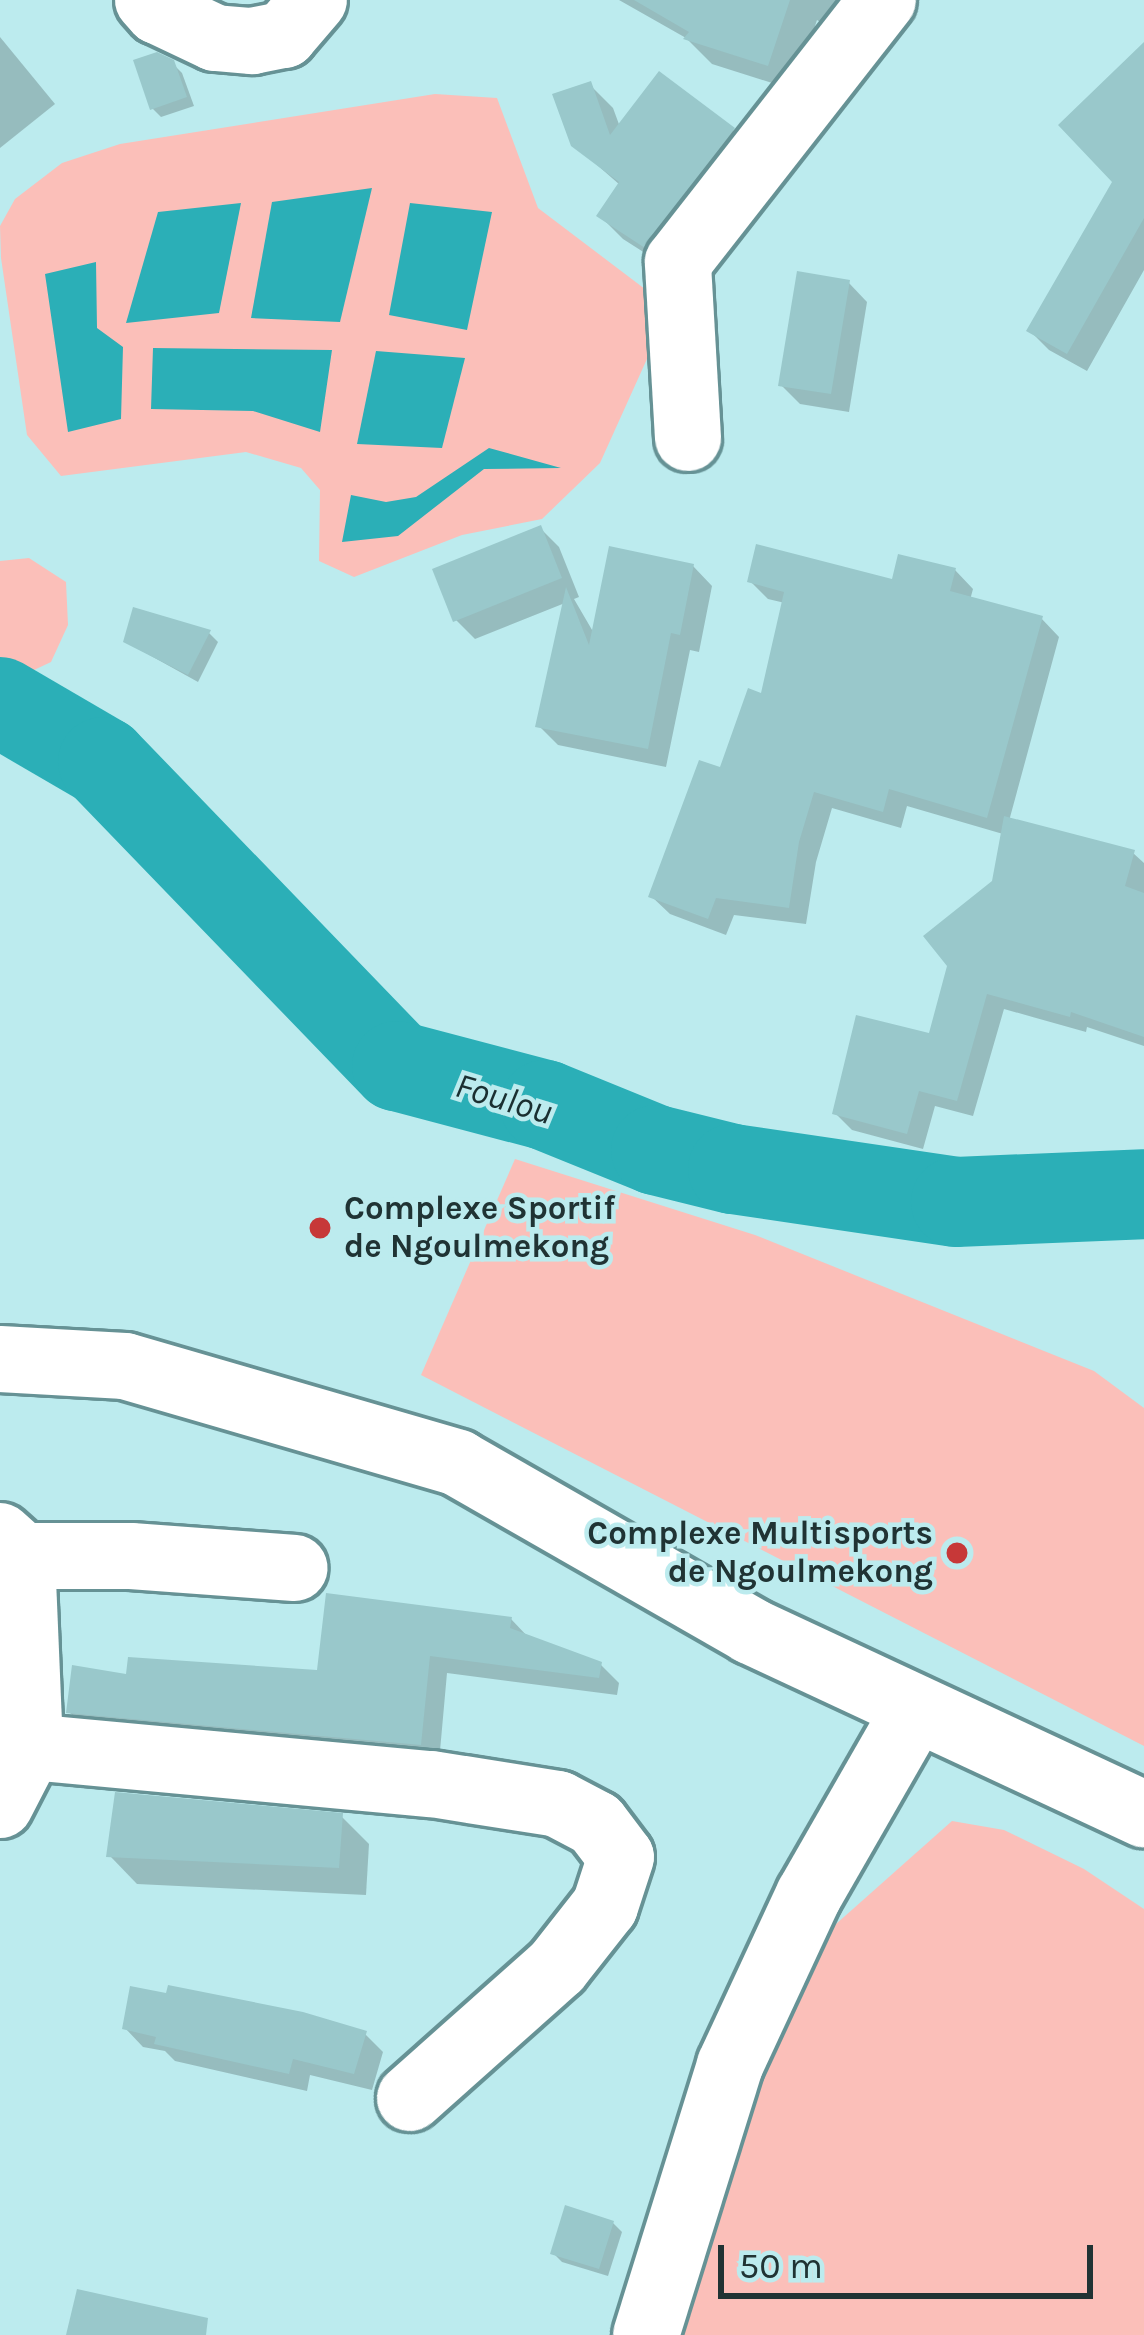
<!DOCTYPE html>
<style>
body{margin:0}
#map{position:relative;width:1144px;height:2335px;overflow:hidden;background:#bcebee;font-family:Karla,sans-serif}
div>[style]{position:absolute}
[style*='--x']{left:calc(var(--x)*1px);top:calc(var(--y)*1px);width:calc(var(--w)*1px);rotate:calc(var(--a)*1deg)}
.green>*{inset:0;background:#fbbfb9}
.water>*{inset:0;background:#2bafb7}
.shadow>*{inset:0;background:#0003}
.river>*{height:90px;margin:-45px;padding:0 45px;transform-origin:45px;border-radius:45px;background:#2bafb7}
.building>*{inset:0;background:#99c8cb}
.roads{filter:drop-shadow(3px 0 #669295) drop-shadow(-3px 0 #669295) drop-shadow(0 3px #669295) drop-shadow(0 -3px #669295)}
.minor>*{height:66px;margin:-33px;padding:0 33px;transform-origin:33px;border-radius:33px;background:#fff}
.dots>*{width:33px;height:33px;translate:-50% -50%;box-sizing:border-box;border:6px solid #bcebee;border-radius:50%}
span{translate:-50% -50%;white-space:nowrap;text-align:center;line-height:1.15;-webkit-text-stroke:9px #bcebee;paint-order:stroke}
.poi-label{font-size:33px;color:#203334;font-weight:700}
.left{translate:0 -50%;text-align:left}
.right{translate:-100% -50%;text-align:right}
.water-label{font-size:36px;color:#1a2f31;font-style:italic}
.scale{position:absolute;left:718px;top:2245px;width:375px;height:54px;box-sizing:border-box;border:6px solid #203334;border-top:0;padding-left:15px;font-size:36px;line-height:42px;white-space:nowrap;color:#203334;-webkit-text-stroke:9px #bcebee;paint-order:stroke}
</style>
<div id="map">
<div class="green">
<div style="clip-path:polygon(435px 94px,497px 98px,538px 208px,670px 308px,600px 463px,542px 519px,462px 535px,354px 577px,319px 561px,320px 490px,301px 468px,246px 452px,61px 476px,27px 435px,1px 258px,0 226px,15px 199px,62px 163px,120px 144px)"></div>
<div style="clip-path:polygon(29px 558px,66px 582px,68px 625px,51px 662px,0 686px,0 561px)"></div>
<div style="clip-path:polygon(515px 1159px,755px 1235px,1094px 1371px,1144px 1408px,1144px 1746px,421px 1375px)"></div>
<div style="clip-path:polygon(952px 1821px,1004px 1830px,1084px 1869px,1144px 1909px,1144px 2335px,670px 2335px,792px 1985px,818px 1940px)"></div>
</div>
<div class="water">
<div style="clip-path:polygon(372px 188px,340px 322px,251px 318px,272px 202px)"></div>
<div style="clip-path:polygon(241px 203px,219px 313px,126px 323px,158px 212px)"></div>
<div style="clip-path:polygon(410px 203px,492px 212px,467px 330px,389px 315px)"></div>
<div style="clip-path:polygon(96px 262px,97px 328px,123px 347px,121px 419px,68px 432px,45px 274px)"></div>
<div style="clip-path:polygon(153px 348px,332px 350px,320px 432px,253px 411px,151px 409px)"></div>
<div style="clip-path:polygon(376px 351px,465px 358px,442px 448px,357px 444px)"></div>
<div style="clip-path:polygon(489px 448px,561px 468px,484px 469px,398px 536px,342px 542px,351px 495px,386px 502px,416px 497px)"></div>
</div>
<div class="shadow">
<div style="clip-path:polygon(619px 0,880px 0,838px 35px,817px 20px,794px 90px,712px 64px,686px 38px)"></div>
<div style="clip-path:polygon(0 37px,55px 104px,0 148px)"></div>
<div style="clip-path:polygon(1144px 46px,1144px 270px,1087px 371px,1049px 350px,1030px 331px,1116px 181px)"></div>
<div style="clip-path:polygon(172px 63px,182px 73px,194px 106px,161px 117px,152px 108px)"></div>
<div style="clip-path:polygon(590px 85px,613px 108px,620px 127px,733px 130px,756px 153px,670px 269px,623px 239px,600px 216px,620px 185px,573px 144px)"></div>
<div style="clip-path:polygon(848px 282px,867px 302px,849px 412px,800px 404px,781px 385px)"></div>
<div style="clip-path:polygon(540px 528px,559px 547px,579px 597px,574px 599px,595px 635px,693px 566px,712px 586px,699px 652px,690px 650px,666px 767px,558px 745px,539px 726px,565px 603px,475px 639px,456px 620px)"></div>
<div style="clip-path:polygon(955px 570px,973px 589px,970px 600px,1041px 618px,1059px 637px,1009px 821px,1133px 853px,1144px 863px,1144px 1046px,1087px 1027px,1086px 1032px,1004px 1009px,973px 1116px,935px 1106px,923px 1149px,852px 1130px,835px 1113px,931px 1036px,995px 882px,1003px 834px,907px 806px,901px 828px,832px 808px,816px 862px,806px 924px,734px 915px,726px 935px,670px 914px,651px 896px,763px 697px,785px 603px,768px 599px,750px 581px,894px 583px)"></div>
<div style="clip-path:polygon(209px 633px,218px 642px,198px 682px,126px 642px)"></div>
<div style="clip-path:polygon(511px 1619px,529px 1638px,601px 1665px,619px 1683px,617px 1695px,447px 1673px,439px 1762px,88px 1730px,69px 1712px,319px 1673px)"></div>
<div style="clip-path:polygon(341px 1816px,369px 1844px,366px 1895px,137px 1884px,110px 1856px)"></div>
<div style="clip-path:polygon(125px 2028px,365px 2034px,383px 2052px,372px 2090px,310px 2075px,307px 2091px,175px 2061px,165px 2051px,143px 2047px)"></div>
<div style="clip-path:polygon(613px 2223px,622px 2232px,608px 2276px,562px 2262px,553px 2253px)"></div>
</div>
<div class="river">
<div style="--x:0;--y:702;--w:119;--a:30.2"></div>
<div style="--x:103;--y:762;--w:423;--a:46"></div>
<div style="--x:397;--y:1066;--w:153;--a:14.8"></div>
<div style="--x:545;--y:1105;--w:120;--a:22.1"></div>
<div style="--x:656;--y:1150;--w:79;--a:13.9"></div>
<div style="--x:733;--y:1169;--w:225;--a:8.4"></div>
<div style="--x:956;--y:1202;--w:188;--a:-2.4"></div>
</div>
<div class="building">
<div style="clip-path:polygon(634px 0,790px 0,768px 66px,683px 39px,689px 32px)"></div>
<div style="clip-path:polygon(1144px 42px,1144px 218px,1067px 354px,1026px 331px,1112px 182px,1058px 125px)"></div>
<div style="clip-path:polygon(157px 52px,174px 60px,187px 97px,150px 110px,133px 60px)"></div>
<div style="clip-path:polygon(659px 71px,735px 128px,645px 248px,596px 216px,619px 182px,571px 146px,552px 94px,591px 81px,610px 135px)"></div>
<div style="clip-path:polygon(797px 271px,850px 280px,831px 394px,778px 386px)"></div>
<div style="clip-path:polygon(541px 525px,562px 578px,453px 622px,432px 569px)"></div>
<div style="clip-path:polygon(756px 544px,892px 579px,898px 554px,956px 568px,950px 591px,1043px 616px,987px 818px,889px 789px,883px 812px,814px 792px,799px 842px,789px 908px,716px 898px,708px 919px,648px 897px,699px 760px,720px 767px,748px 688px,761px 693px,784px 592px,747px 582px)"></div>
<div style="clip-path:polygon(609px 546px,694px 564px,680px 635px,671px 633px,648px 749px,535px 727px,566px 587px,589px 645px)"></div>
<div style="clip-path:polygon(133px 607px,211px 630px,188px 675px,123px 642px)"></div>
<div style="clip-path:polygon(1004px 816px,1135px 850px,1125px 886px,1144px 893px,1144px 1037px,1071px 1012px,1070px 1017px,987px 994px,957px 1101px,919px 1091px,907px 1134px,832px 1114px,856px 1015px,929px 1033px,947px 966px,923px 936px,992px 881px)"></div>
<div style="clip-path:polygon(326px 1593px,512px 1617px,510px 1628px,602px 1662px,599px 1678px,430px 1656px,421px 1745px,66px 1713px,72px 1665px,126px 1674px,128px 1657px,317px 1670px)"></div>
<div style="clip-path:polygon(115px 1792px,343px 1813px,339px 1868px,106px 1857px)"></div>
<div style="clip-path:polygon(168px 1985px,303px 2012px,367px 2031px,354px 2074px,293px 2059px,289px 2074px,154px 2044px,156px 2037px,122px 2029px,130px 1986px,166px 1993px)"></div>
<div style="clip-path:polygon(565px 2205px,614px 2221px,599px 2269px,550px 2254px)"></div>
<div style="clip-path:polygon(77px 2289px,208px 2318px,206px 2335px,66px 2335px)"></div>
</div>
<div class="roads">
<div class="minor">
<div style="--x:148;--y:0;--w:15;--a:48"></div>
<div style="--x:158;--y:11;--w:63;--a:25.3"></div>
<div style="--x:215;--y:38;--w:37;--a:5"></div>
<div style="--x:252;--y:41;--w:33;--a:-11"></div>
<div style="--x:284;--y:35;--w:46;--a:-49.4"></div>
<div style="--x:688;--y:438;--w:176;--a:-93.3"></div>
<div style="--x:678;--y:262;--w:333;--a:-52"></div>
<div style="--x:0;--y:1359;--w:125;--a:3.2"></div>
<div style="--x:125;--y:1366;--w:347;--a:16.2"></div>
<div style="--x:458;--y:1463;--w:338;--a:29.8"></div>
<div style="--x:751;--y:1631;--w:434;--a:25"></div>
<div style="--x:0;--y:1536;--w:30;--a:42"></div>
<div style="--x:22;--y:1556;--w:109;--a:0"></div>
<div style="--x:131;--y:1556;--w:164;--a:4.2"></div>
<div style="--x:30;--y:1747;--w:404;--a:5.3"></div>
<div style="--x:432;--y:1784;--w:128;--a:9"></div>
<div style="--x:558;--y:1804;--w:43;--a:27.8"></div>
<div style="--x:596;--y:1824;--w:41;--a:52.9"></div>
<div style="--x:621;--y:1857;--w:52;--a:108.1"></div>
<div style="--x:605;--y:1906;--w:78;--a:128.2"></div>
<div style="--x:557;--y:1967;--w:197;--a:138.3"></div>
<div style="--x:0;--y:1805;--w:65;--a:-62.7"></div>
<div style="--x:30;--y:1747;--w:191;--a:-92.4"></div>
<div style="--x:646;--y:2335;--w:283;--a:-72.7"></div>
<div style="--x:730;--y:2065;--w:187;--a:-65.1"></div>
<div style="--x:809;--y:1895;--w:213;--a:-60.2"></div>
</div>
</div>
<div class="dots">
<div style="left:320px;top:1228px;background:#c73838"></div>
<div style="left:957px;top:1553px;background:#c73838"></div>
</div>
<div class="poi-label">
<span class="left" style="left:344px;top:1228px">Complexe Sportif<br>de Ngoulmekong</span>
<span class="right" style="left:933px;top:1553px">Complexe Multisports<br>de Ngoulmekong</span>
</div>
<div class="water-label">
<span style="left:504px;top:1099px;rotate:17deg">Foulou</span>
</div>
<div class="scale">50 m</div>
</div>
